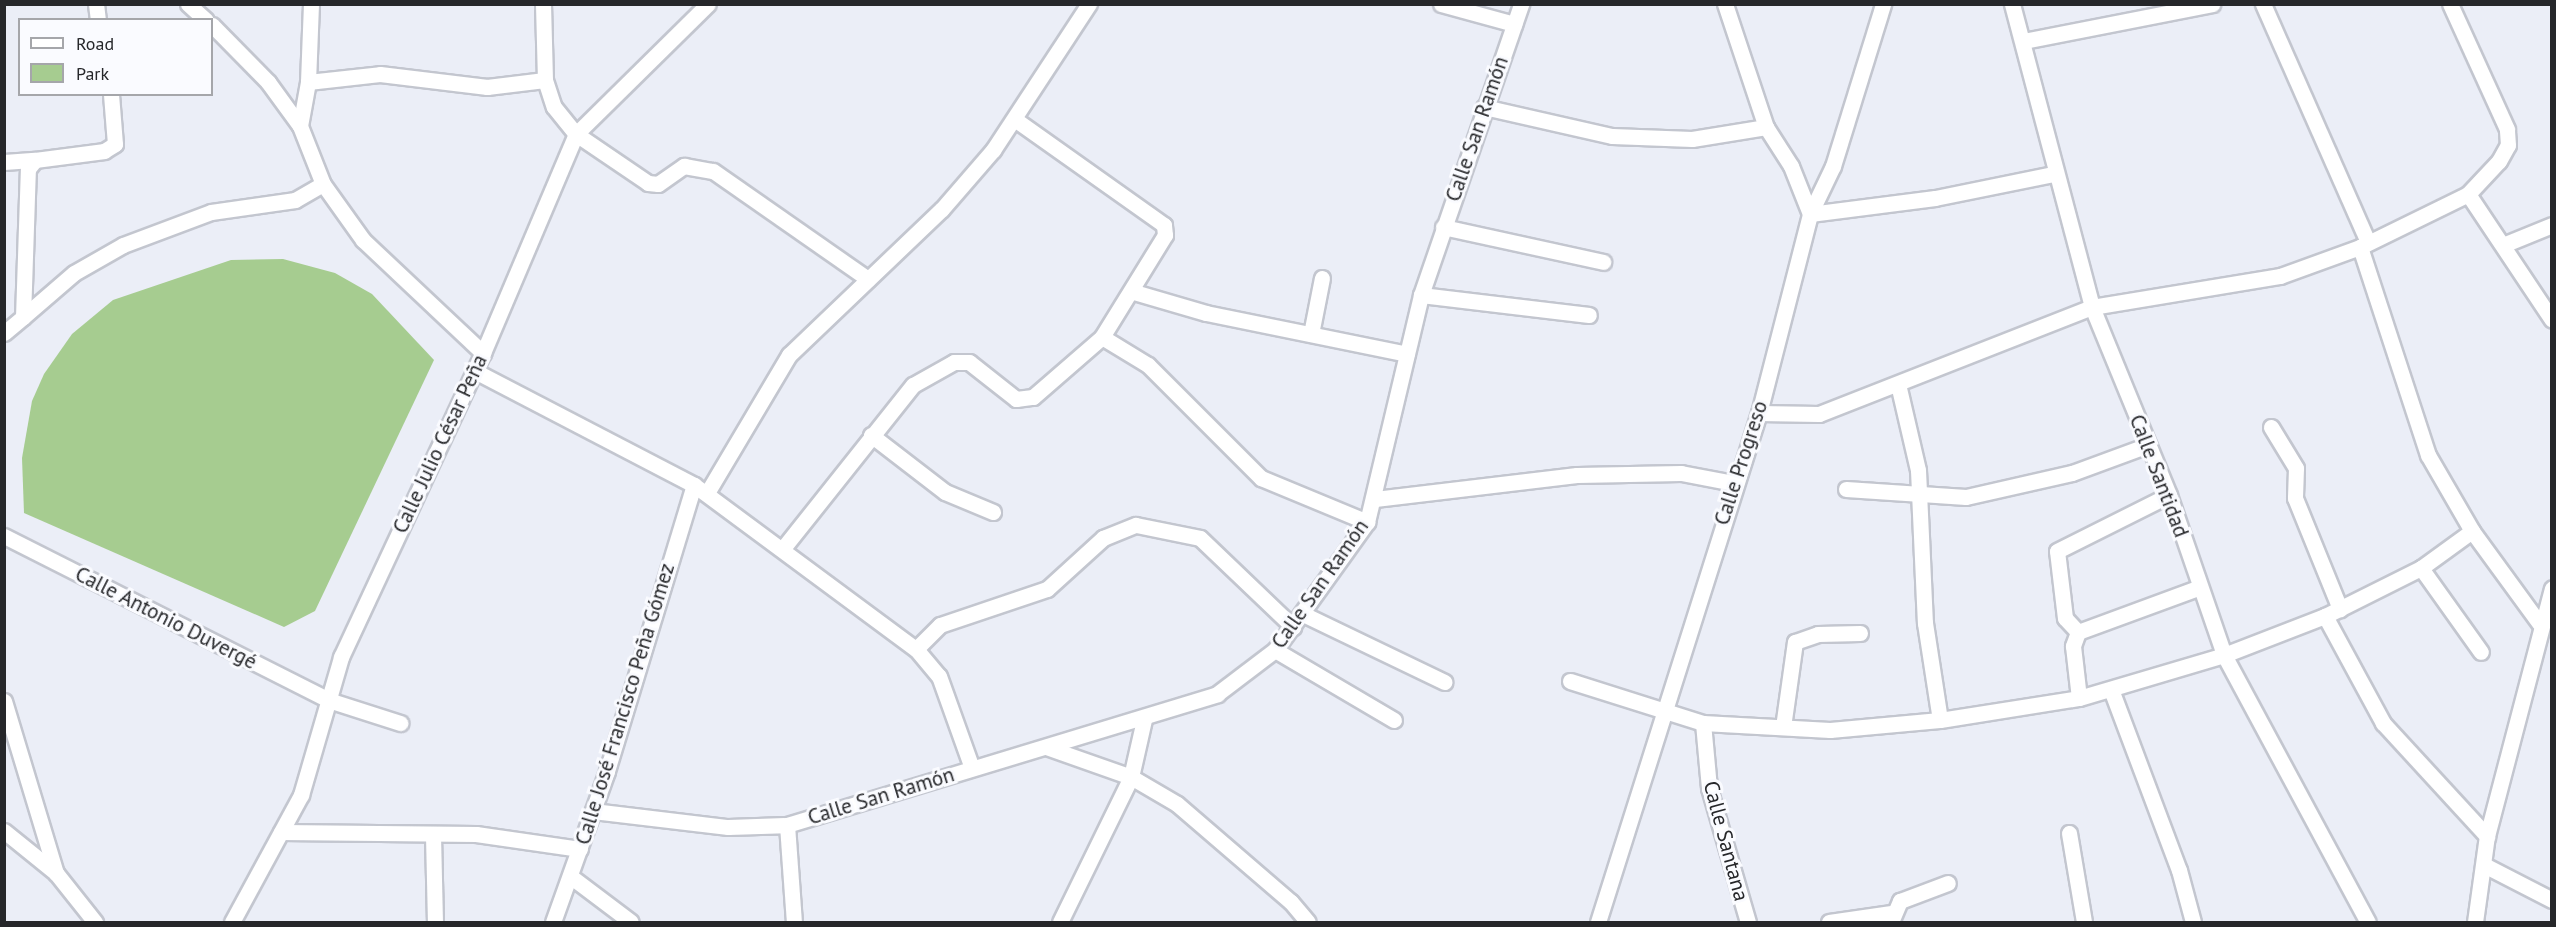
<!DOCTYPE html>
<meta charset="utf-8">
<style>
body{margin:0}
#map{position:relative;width:2556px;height:927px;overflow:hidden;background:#ebeef7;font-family:"PT Sans",sans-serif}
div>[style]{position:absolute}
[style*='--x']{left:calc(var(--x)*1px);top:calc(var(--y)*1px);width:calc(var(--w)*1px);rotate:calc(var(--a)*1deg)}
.green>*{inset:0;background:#a6cc90}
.roads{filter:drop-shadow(2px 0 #c3c6cf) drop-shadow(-2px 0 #c3c6cf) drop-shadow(0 2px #c3c6cf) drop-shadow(0 -2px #c3c6cf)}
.minor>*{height:15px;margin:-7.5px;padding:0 7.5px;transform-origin:7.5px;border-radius:7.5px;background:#fff}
span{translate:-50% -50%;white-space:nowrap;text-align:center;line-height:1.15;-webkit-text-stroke:6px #fafbff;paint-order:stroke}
.street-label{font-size:21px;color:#26272a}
.frame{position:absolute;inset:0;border:6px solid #26272a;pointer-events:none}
.legend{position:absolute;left:18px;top:18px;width:195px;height:78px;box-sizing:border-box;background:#fafbff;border:2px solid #a5a6aa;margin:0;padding:8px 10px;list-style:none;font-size:18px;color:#26272a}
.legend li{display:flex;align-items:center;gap:12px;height:30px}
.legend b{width:30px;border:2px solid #a5a6aa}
</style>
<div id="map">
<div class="green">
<div style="clip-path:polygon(283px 259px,335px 273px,372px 294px,434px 360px,315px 611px,284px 627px,24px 513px,22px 458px,32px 401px,44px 374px,72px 334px,113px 300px,231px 260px)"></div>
</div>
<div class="roads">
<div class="minor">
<div style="--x:96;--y:4;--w:16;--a:83"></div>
<div style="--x:188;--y:4;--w:24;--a:42"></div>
<div style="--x:543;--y:4;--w:76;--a:88.5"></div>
<div style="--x:545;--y:80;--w:28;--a:72"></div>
<div style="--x:554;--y:107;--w:35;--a:51"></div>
<div style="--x:576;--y:134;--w:87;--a:34.2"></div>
<div style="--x:648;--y:183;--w:10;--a:6"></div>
<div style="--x:658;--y:184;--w:32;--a:-35"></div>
<div style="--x:684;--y:166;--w:29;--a:10"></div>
<div style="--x:713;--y:171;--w:189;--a:34.9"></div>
<div style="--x:1441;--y:4;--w:76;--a:15.3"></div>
<div style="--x:1725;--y:4;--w:130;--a:71.6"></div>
<div style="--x:1766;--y:127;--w:46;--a:57.3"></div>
<div style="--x:1791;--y:166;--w:52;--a:68.4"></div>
<div style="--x:1810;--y:214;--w:126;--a:-7.3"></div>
<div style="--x:1935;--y:198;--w:120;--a:-11.5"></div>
<div style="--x:2012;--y:4;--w:313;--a:75.2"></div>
<div style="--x:2092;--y:307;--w:203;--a:67.7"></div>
<div style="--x:2169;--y:495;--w:169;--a:71"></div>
<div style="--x:2224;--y:655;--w:303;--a:61.7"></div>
<div style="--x:2263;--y:4;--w:260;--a:66.2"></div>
<div style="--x:212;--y:25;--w:80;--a:45.5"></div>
<div style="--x:268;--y:82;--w:54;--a:54"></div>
<div style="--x:300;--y:126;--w:62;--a:68.4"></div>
<div style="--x:323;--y:184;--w:69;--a:54.5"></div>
<div style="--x:363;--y:240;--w:165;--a:43.3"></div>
<div style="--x:2024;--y:41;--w:192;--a:-11.1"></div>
<div style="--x:308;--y:82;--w:72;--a:-6.3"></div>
<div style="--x:380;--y:74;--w:108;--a:6.9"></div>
<div style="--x:487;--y:87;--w:58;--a:-6.9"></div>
<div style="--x:1484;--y:107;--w:131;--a:12.8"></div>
<div style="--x:1612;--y:136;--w:80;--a:2.1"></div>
<div style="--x:1692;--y:139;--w:75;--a:-9.2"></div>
<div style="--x:300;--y:126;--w:45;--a:-79.7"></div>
<div style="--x:308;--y:82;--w:78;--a:-87.8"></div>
<div style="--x:4;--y:162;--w:31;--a:-4"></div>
<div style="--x:2468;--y:194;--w:151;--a:56.3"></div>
<div style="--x:1443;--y:227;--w:164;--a:12.3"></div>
<div style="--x:2503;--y:245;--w:53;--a:-22.2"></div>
<div style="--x:2360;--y:247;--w:219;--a:71.9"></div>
<div style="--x:2428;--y:455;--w:88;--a:59.9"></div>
<div style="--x:2472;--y:531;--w:114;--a:53.9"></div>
<div style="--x:1134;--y:292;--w:75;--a:16.3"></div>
<div style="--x:1206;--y:313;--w:205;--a:11.5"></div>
<div style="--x:1421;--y:295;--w:169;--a:6.8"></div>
<div style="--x:23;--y:317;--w:67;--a:-40.8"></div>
<div style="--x:74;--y:273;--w:56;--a:-29.7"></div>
<div style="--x:123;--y:245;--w:94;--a:-20.6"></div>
<div style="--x:211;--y:212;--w:85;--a:-8.1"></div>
<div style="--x:295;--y:200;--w:32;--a:-30"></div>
<div style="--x:4;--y:333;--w:25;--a:-40"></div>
<div style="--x:23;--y:317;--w:148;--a:-88.1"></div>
<div style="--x:28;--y:169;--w:11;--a:-52"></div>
<div style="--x:35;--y:160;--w:70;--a:-7.4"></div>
<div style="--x:104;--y:151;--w:13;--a:-32"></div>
<div style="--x:115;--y:144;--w:50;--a:-94.6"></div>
<div style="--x:1311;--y:334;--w:57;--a:-78.9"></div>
<div style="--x:1102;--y:337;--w:54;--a:31.3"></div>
<div style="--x:1148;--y:365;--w:160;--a:45"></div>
<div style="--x:1261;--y:478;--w:115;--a:22.5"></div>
<div style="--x:475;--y:371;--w:247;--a:27.5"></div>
<div style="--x:694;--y:485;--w:276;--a:36.5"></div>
<div style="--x:916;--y:649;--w:35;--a:50"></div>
<div style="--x:939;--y:676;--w:98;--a:70.3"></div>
<div style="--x:1898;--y:384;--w:88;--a:76.9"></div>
<div style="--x:1918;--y:470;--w:153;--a:87.4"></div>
<div style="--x:1925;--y:623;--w:98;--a:81.2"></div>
<div style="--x:1759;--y:413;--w:60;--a:1"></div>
<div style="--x:1819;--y:414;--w:293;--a:-21.4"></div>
<div style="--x:2092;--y:307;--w:191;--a:-9.4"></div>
<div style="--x:2280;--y:276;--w:85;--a:-19.9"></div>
<div style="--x:2360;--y:247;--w:120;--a:-26.1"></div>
<div style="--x:2468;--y:194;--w:45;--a:-46.8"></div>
<div style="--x:2499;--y:161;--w:18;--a:-61"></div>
<div style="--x:2508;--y:145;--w:16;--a:-94"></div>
<div style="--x:2507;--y:129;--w:137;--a:-114.5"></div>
<div style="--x:2271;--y:427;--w:48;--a:58.6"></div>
<div style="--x:2296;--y:468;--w:30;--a:92"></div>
<div style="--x:2295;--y:498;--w:120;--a:67.9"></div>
<div style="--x:871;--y:435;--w:93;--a:37.6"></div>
<div style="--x:945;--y:492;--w:52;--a:22.6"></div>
<div style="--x:1846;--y:489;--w:120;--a:3.8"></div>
<div style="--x:1966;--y:497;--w:109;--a:-12.8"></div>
<div style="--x:2072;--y:473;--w:81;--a:-20.2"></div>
<div style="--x:707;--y:493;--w:161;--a:-59.3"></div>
<div style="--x:789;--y:355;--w:211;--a:-43.7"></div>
<div style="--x:942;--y:209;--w:78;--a:-49.2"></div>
<div style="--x:993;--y:150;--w:175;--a:-56.7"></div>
<div style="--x:1375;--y:499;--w:203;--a:-6.8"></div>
<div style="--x:1577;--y:475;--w:104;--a:-1.1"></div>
<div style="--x:1681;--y:473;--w:54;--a:10.7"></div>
<div style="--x:4;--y:536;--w:363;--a:26.8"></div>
<div style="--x:328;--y:700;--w:76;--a:17.7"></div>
<div style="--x:784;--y:547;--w:207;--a:-51.5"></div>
<div style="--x:913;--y:385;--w:47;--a:-29.3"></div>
<div style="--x:954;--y:362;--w:15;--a:0"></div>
<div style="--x:969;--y:362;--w:60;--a:38.2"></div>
<div style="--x:1016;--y:399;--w:17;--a:-7"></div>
<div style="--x:1033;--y:397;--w:91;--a:-41"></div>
<div style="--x:1102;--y:337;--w:120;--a:-58.3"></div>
<div style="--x:1165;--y:235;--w:10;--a:-96"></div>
<div style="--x:1164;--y:225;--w:180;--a:-144.7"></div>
<div style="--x:2421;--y:568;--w:103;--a:54.5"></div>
<div style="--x:1303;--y:614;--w:157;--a:25.7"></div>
<div style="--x:2325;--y:616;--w:122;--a:61.5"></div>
<div style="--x:2383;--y:723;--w:154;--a:47.4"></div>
<div style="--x:2078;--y:632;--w:19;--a:-133"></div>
<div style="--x:2065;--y:618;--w:67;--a:-96.8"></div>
<div style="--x:2057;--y:551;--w:125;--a:-26.6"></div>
<div style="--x:2078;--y:632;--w:130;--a:-20.2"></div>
<div style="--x:2078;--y:632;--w:15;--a:110"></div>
<div style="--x:2073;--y:646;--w:52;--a:83.4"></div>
<div style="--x:916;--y:649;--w:34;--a:-45"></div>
<div style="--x:940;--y:625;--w:113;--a:-18.6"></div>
<div style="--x:1047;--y:589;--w:76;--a:-42.3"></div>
<div style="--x:1103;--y:538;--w:35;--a:-22"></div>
<div style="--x:1136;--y:525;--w:65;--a:11.5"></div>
<div style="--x:1200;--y:538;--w:129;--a:43.7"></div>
<div style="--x:1275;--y:650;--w:138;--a:30.5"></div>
<div style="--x:1570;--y:681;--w:139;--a:17.5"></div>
<div style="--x:1703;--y:723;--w:127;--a:3.2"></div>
<div style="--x:1830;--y:730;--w:110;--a:-5.2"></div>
<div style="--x:1940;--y:720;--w:141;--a:-9"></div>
<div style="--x:2079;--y:698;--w:151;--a:-16.5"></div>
<div style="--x:2224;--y:655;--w:108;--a:-21.1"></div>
<div style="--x:2325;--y:616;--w:107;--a:-26.6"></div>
<div style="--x:2421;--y:568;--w:63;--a:-36"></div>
<div style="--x:2112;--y:692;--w:190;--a:69.4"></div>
<div style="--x:2179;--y:870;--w:54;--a:74.9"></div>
<div style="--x:4;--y:701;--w:180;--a:73.2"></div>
<div style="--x:56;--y:873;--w:63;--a:51.5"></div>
<div style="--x:1703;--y:723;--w:65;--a:84.7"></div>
<div style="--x:1709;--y:788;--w:140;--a:73.8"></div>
<div style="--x:1783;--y:727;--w:86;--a:-82"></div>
<div style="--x:1795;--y:642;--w:24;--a:-19"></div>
<div style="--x:1818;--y:634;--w:42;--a:-1.4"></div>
<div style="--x:1046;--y:747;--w:90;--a:19.4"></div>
<div style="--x:1131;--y:777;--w:53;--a:30.4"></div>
<div style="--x:1177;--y:804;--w:150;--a:40.7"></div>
<div style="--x:1291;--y:902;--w:26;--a:50"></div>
<div style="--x:593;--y:811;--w:136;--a:6.8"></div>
<div style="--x:728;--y:827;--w:59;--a:-1.9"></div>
<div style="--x:787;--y:825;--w:450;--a:-16.9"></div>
<div style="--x:1217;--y:694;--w:73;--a:-37.2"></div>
<div style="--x:1275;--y:650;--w:158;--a:-54.3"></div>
<div style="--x:1367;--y:522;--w:233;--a:-76.6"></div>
<div style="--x:1421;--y:295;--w:308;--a:-71"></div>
<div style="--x:787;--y:825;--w:97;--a:85.9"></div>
<div style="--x:4;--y:831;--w:67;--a:38.9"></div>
<div style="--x:281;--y:832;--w:195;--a:0.6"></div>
<div style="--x:476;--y:834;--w:105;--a:8.2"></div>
<div style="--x:2069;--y:833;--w:90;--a:80.4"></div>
<div style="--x:433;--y:835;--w:87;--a:88.7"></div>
<div style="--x:2484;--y:865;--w:76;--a:27.2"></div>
<div style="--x:570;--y:876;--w:76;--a:37"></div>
<div style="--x:232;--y:922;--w:145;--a:-61.5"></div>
<div style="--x:301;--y:795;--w:144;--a:-73.8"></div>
<div style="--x:341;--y:657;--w:336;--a:-65"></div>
<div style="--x:483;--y:353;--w:238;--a:-67"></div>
<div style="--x:576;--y:134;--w:185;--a:-44.6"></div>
<div style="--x:553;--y:922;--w:160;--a:-70.3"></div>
<div style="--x:607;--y:771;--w:299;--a:-73.1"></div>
<div style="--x:1060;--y:922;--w:161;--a:-63.9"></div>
<div style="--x:1131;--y:777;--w:58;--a:-77.2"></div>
<div style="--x:1598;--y:922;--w:534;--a:-72.45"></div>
<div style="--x:1759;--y:413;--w:205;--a:-75.6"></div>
<div style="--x:1810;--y:214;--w:53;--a:-64.4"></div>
<div style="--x:1833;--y:166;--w:170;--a:-72.8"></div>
<div style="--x:1829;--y:922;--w:63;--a:-8.3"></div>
<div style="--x:1891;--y:922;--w:23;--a:-67"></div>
<div style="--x:1900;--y:901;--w:51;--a:-20.6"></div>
<div style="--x:2475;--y:922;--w:87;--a:-82.1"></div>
<div style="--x:2487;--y:836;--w:256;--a:-75.3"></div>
</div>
</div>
<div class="street-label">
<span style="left:1477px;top:129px;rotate:-71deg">Calle San Ramón</span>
<span style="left:440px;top:444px;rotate:-65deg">Calle Julio César Peña</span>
<span style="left:1741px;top:463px;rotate:-72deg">Calle Progreso</span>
<span style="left:2159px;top:476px;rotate:69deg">Calle Santidad</span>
<span style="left:1320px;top:584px;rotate:-55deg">Calle San Ramón</span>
<span style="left:166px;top:618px;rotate:27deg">Calle Antonio Duvergé</span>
<span style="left:625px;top:704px;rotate:-73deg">Calle José Francisco Peña Gómez</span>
<span style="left:881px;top:796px;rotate:-17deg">Calle San Ramón</span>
<span style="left:1726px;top:841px;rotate:75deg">Calle Santana</span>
</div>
<div class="frame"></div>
<ul class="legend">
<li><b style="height:8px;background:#fff"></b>Road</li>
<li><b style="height:16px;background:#a6cc90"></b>Park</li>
</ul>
</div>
